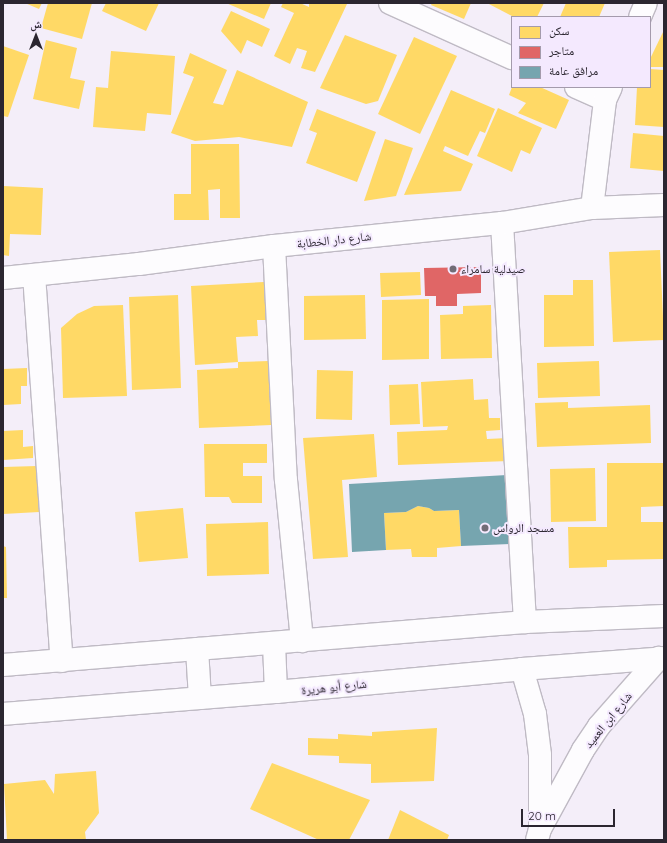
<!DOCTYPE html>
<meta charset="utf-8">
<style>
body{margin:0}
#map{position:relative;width:667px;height:843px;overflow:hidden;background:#f4eef9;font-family:Quicksand,"Noto Naskh Arabic",sans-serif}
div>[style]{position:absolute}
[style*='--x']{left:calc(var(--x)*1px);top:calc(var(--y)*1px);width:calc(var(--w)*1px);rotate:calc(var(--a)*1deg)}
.homes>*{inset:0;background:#ffd966}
.shops>*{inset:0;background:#e06666}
.public>*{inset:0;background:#76a5af}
.roads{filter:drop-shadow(1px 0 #bfbac4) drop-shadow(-1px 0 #bfbac4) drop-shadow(0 1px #bfbac4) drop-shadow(0 -1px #bfbac4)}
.street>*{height:22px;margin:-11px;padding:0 11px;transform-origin:11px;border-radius:11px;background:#fdfcfe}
.highway>*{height:22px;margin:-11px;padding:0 11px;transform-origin:11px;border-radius:11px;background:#fdfcfe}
.dots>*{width:11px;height:11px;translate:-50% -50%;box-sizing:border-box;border:2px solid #f4e9fe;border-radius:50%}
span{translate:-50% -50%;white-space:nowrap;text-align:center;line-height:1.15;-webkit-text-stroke:4px #f4e9fe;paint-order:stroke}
.street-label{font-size:12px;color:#2b2630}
.poi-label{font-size:12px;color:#2b2630}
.left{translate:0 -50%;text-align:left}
.frame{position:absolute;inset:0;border:4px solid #2b2630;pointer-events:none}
.legend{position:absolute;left:511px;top:16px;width:140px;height:72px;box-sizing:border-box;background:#f4e9fe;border:1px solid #a49bac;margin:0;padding:5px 7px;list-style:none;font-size:12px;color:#2b2630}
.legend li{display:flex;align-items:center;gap:8px;height:20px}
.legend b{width:20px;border:1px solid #a49bac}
.north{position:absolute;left:16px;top:16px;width:40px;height:40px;-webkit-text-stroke:3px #f4e9fe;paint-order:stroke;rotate:0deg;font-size:11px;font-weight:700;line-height:16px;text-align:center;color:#2b2630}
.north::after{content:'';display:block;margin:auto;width:14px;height:18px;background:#2b2630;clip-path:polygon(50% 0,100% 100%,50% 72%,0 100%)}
.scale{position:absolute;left:521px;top:809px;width:94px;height:18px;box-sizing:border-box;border:2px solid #2b2630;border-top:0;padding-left:5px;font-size:12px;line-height:14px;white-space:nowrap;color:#2b2630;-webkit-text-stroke:3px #f4e9fe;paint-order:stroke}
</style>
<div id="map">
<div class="homes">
<div style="clip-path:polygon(25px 3px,42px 3px,39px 9px)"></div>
<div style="clip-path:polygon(48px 3px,92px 3px,82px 39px,41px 28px)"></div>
<div style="clip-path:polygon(106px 3px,159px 3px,146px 31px,102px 11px)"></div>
<div style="clip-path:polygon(226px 3px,271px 3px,264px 19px)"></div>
<div style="clip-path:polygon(283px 3px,300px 3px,309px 7px,309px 3px,347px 4px,315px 72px,301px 68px,307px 51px,297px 48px,290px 64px,274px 56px,294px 13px,281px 7px)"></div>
<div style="clip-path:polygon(432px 3px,471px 3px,464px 19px,431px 5px)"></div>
<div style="clip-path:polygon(487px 3px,544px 3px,537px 17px,514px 17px)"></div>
<div style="clip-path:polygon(566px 3px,605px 3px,599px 17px,560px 17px)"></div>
<div style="clip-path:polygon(231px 11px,270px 29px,262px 47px,247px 40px,241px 54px,221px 31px)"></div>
<div style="clip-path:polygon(664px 30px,664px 67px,650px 67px,650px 59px)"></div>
<div style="clip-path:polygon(345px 35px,397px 55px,378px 101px,366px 104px,320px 88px)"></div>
<div style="clip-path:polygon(414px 37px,457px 56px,420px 134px,378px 114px)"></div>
<div style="clip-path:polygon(46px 40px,77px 48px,70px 78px,85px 81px,79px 109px,33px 99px)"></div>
<div style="clip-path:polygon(3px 46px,29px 55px,8px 117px,3px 116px)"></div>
<div style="clip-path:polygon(111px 51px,175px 56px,171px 115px,147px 113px,145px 131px,93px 127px,96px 87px,108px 88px)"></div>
<div style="clip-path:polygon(190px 53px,227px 70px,213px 103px,223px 105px,237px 70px,308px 102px,292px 147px,239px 137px,195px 141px,171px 133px,194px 77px,183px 73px)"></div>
<div style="clip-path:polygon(650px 69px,664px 70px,664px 127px,635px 125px,637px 87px,650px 87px)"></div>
<div style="clip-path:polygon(512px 87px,540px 87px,569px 100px,556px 129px,518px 113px,526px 103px,509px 95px)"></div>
<div style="clip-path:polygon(451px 90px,495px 109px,485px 133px,480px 131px,468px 156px,445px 146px,443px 151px,473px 164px,461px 191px,404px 195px)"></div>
<div style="clip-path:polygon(498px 108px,542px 128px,530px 154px,521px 150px,512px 172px,477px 156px)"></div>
<div style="clip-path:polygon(317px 109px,376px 132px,357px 182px,306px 163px,317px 133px,309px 130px)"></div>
<div style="clip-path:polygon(633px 133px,664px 136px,664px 171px,630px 168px)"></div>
<div style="clip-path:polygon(385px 139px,413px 148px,396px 196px,364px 201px)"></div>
<div style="clip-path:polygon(191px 144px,239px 144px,240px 218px,220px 218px,220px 189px,208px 190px,209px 220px,174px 220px,174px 194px,191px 194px)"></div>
<div style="clip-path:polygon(3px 186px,43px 188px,41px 235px,10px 234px,9px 256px,3px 255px)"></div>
<div style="clip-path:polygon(660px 250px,664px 340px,613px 342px,609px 252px)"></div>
<div style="clip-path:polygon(420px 272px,421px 295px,381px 297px,380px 273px)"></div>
<div style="clip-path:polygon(573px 280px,593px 280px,594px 346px,544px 347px,544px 295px,573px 295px)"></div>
<div style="clip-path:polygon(264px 282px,267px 320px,257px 320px,258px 336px,236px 337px,238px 362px,195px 365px,191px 286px)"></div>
<div style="clip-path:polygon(178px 295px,181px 388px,132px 390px,129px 297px)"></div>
<div style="clip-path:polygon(365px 295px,366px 339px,304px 340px,304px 296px)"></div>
<div style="clip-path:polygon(429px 299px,429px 359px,382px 360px,382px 300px)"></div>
<div style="clip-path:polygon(123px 305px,127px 396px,63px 398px,61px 328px,77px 314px,94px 306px)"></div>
<div style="clip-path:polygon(491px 305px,492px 358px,441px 359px,440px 315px,463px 314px,463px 306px)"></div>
<div style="clip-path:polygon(269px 361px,271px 425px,199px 428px,197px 370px,238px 368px,238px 362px)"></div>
<div style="clip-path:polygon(599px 361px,600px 396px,538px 398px,537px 363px)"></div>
<div style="clip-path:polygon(27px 368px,27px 386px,21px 386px,21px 404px,3px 405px,3px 369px)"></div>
<div style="clip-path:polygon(317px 370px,353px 371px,352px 420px,316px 419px)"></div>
<div style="clip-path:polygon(473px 379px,474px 400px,488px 399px,489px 418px,500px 418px,500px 430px,486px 431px,487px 439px,508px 438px,509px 461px,398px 465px,397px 432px,447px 430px,448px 426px,423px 427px,421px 382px)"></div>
<div style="clip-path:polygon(418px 384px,420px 424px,390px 425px,389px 385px)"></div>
<div style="clip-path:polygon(568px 402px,568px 408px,650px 405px,651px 443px,537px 447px,535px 403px)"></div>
<div style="clip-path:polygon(23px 430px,23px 447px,33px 446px,33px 458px,3px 460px,3px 431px)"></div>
<div style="clip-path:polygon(374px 434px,377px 477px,342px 480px,348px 557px,313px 559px,303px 438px)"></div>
<div style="clip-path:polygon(204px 444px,267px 444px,267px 463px,243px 463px,243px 476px,262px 476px,262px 503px,232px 503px,229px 497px,205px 497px)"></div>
<div style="clip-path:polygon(607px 463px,664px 463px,664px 506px,641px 507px,641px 522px,664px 522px,664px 559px,607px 560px,607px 567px,569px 568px,568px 527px,607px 527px)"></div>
<div style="clip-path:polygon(37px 466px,39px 512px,3px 514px,3px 467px)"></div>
<div style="clip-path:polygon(595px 468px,596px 521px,551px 522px,550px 469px)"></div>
<div style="clip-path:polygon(418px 506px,429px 508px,434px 511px,459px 510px,461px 546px,437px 548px,437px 557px,412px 557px,411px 549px,386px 550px,384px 513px,406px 512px)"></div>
<div style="clip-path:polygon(183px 508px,188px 558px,139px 562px,135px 512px)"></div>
<div style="clip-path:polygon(268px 522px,269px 574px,207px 576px,206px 524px)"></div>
<div style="clip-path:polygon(3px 546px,6px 547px,7px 598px,3px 598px)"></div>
<div style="clip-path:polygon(437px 728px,434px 781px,371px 783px,371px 764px,339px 763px,339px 756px,308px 755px,308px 738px,338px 739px,338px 734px,372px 736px,372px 732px)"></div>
<div style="clip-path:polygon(272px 763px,370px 800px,349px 840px,319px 840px,250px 809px)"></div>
<div style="clip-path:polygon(96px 771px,99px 813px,85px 832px,86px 840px,7px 840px,4px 784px,45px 780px,54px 794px,55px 774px)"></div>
<div style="clip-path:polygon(400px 810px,449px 835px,447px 840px,388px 840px)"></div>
</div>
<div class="shops">
<div style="clip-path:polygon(481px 267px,481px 293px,457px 294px,457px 306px,436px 306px,436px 296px,425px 296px,424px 268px)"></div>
</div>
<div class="public">
<div style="clip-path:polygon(507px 475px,511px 544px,461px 546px,459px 510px,434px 511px,429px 508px,418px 506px,406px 512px,384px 513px,386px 550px,352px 552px,349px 484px)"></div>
</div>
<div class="roads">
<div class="street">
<div style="--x:390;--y:3;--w:134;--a:24.3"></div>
<div style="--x:640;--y:17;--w:15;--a:-67"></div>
<div style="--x:576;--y:87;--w:32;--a:24"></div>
<div style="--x:592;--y:208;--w:109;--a:-83.1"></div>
<div style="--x:605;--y:100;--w:14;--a:-65"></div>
<div style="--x:502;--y:223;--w:400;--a:86.7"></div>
<div style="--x:274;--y:246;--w:234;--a:87.1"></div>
<div style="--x:286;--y:480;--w:162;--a:84.3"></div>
<div style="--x:34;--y:275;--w:387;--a:85.9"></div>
<div style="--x:3;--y:278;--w:137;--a:-5.9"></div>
<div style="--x:139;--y:264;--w:136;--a:-7.6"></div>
<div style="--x:274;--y:246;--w:229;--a:-5.8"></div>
<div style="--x:502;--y:223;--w:91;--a:-9.5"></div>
<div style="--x:592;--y:208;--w:72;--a:-2.4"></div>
<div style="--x:522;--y:669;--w:47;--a:73.9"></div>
<div style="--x:535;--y:714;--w:41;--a:83"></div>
<div style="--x:540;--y:755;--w:71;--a:90"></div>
<div style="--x:537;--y:840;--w:11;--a:-75"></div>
<div style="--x:540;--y:829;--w:90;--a:-61.4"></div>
<div style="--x:583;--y:750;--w:29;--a:-56"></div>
<div style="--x:599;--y:726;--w:91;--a:-48.6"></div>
</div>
<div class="highway">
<div style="--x:274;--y:644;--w:48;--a:87.6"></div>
<div style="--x:197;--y:649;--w:49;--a:86.5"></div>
<div style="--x:3;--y:665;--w:524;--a:-4.71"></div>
<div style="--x:525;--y:622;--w:139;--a:-2.5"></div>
<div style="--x:3;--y:714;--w:274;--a:-4.6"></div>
<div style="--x:276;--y:692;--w:247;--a:-5.3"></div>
<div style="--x:522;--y:669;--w:142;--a:-4.4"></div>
</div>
</div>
<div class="dots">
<div style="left:453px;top:269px;background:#716c76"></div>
<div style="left:485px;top:528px;background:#716c76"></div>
</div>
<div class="street-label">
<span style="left:334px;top:240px;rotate:-6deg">شارع دار الخطابة</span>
<span style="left:334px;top:687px;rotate:-6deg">شارع أبو هريرة</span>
<span style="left:608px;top:720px;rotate:-51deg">شارع ابن العميد</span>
</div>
<div class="poi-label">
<span class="left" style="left:461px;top:269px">صيدلية سامراء</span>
<span class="left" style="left:493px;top:528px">مسجد الرواس</span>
</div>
<div class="frame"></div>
<ul class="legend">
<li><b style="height:11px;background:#ffd966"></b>سكن</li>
<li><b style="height:11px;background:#e06666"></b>متاجر</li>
<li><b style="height:11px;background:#76a5af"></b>مرافق عامة</li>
</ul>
<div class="north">ش</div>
<div class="scale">20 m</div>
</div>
